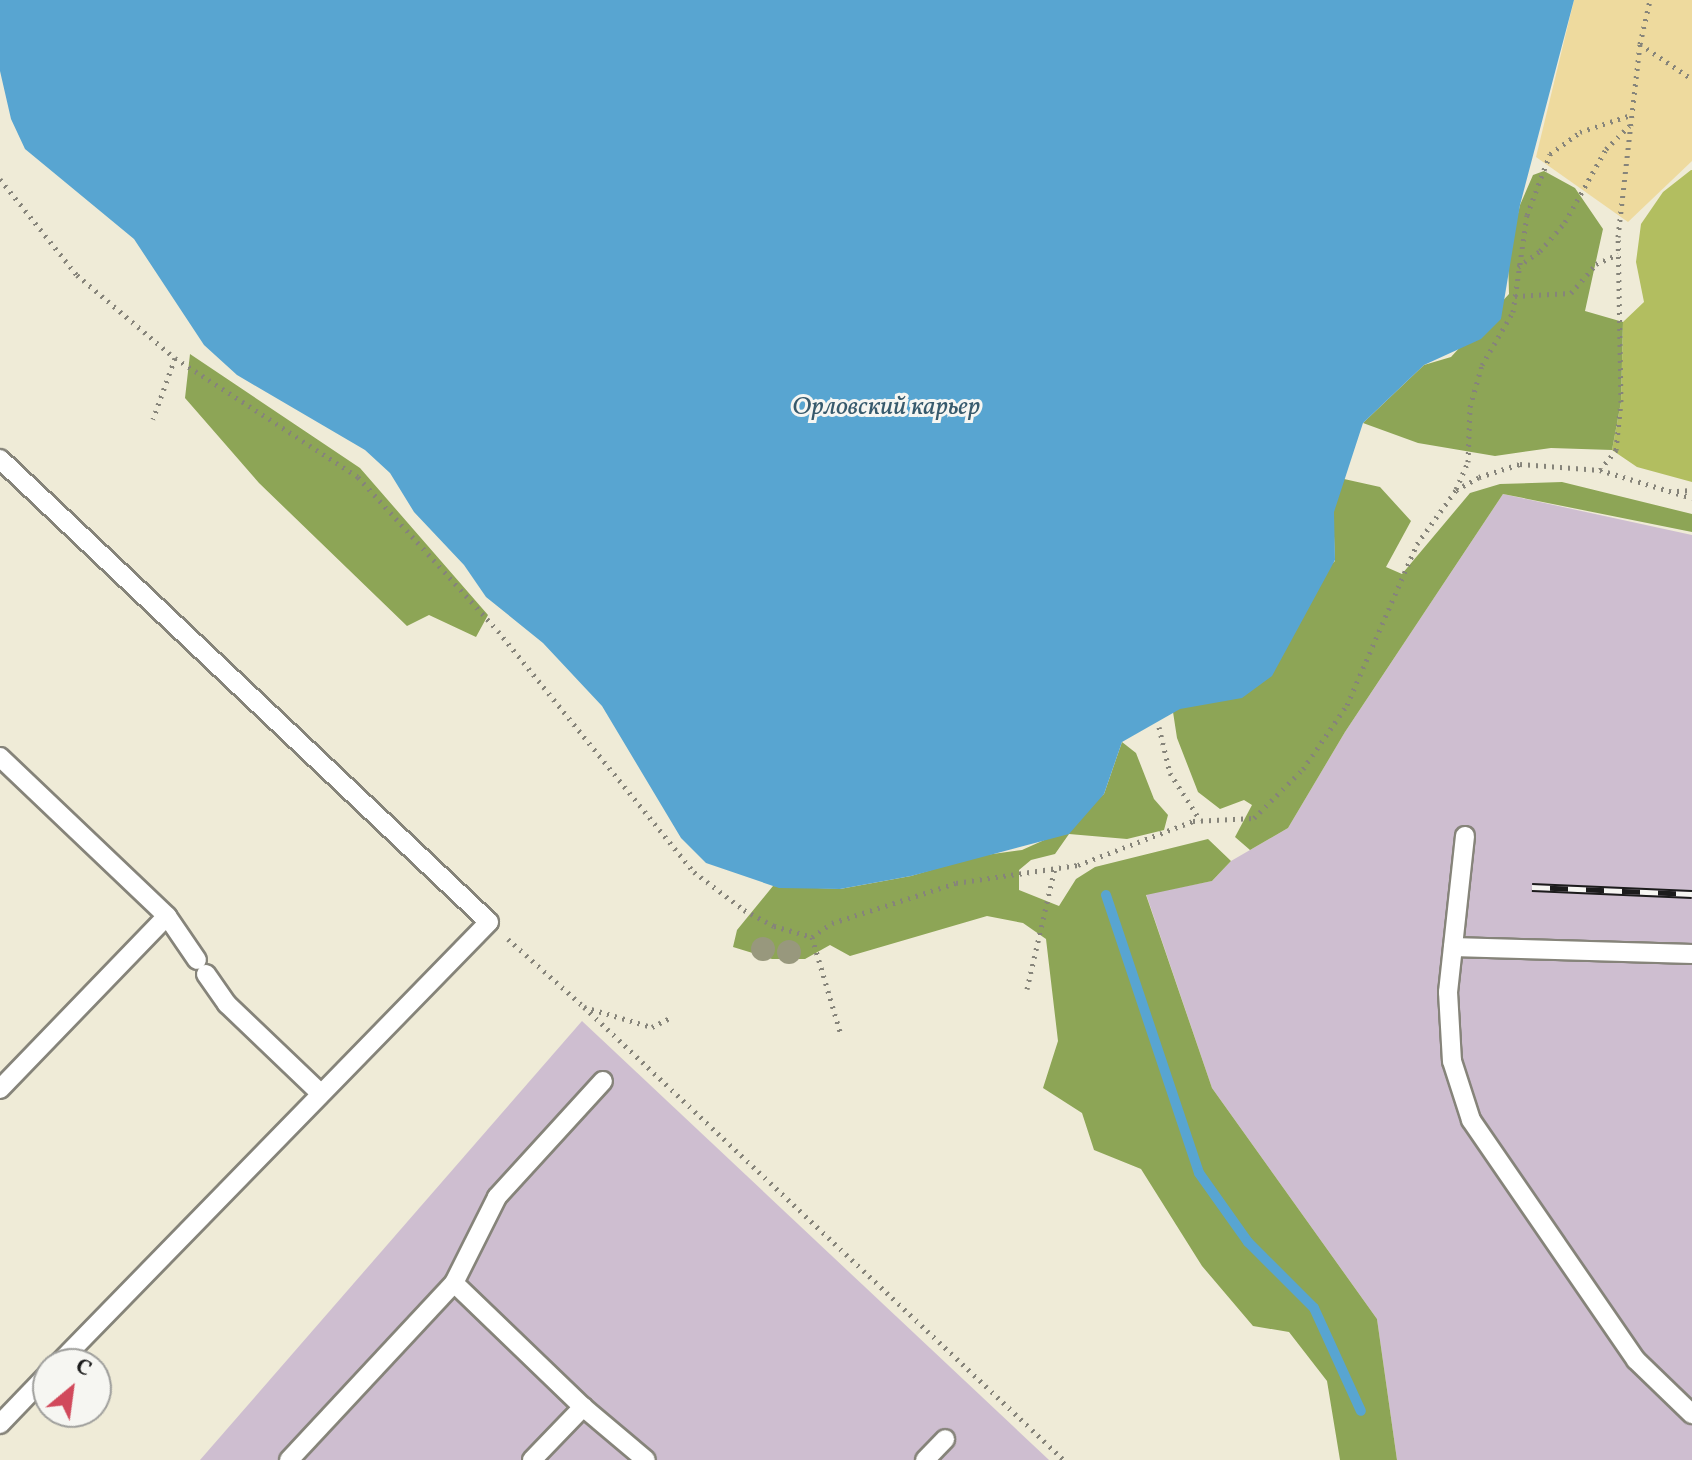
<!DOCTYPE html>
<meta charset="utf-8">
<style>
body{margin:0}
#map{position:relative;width:1692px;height:1460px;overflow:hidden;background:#efebd7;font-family:Vollkorn,serif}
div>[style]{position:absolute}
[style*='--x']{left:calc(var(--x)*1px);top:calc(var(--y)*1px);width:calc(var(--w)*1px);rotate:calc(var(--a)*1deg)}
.industrial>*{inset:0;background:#cebed0}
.green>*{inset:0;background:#b2be60}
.forest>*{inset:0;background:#8da556}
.sand>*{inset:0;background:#eeda9e}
.water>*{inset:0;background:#58a5d1}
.stream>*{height:10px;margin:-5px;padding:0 5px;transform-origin:5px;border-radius:5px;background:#58a5d1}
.path>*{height:5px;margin-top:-2.5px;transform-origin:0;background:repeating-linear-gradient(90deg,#86847a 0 2px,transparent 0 8px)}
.roads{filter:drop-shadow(2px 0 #86847a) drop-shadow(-2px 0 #86847a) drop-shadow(0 2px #86847a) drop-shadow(0 -2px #86847a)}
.service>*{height:18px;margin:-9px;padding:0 9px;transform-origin:9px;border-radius:9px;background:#fff}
.rail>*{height:9px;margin-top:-4.5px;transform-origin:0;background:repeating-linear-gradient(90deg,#f6f6f2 0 18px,#1c1c1c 0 36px);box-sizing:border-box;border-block:2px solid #1c1c1c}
.trees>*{width:24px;height:24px;margin:-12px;border-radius:50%;background:#98987d}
span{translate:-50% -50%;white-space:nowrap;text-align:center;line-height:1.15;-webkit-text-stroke:6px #f6f6f2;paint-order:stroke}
.water-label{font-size:26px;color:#375a6d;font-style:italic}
.north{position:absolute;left:32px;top:1348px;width:80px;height:80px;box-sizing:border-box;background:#f6f6f2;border:2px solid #9f9f9c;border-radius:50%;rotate:29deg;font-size:22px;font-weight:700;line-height:32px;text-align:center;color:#1c1c1c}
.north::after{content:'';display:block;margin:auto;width:28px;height:36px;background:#d1495b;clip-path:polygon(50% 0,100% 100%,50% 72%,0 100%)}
</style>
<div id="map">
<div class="industrial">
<div style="clip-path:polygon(1503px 494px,1692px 535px,1692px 1460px,1397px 1460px,1377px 1319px,1212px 1088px,1146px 894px,1212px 881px,1231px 861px,1288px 828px,1345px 732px)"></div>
<div style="clip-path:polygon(582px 1021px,1049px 1460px,200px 1460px)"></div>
</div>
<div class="green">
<div style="clip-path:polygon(1691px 170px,1692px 170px,1692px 482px,1637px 467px,1612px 450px,1621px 402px,1623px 322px,1644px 302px,1636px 262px,1641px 224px,1663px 192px)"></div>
</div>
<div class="forest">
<div style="clip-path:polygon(1544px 171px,1575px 188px,1603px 229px,1585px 311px,1623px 322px,1621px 402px,1612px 450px,1551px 448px,1495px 456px,1418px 443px,1363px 423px,1424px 365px,1451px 357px,1509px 294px,1508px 256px,1520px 205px,1533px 175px)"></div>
<div style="clip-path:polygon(190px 354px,360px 468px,488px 615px,476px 637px,429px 615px,407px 626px,259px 483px,185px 398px)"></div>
<div style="clip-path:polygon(1344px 479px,1380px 487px,1411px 521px,1386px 567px,1402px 574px,1470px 493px,1500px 484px,1562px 482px,1692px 514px,1692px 532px,1503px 494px,1345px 732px,1288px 828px,1250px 850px,1235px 837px,1252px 805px,1244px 800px,1220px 809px,1198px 792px,1177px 738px,1173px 712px,1335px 561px,1333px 512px)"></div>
<div style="clip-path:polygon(1122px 742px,1136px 753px,1154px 799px,1168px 815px,1164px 830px,1127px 839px,1069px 834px,1055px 854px,1031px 860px,1019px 870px,1019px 890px,1059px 906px,1076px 879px,1095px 867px,1208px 839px,1231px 861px,1212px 881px,1146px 895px,1212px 1088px,1377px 1319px,1397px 1460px,1340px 1460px,1327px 1381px,1289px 1332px,1253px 1326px,1202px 1266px,1141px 1169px,1094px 1150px,1082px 1113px,1043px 1088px,1058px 1041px,1046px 939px,1023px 923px,987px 916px,850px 956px,830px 945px,805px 959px,772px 959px,733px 947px,737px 930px,773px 886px,840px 889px,911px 876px,978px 856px,1022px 850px,1051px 837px,1104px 794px)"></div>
</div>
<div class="sand">
<div style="clip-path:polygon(1574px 0,1692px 0,1692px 161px,1628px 222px,1536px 157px)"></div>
</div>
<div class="water">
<div style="clip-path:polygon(0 0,1574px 0,1520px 205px,1501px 319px,1481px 339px,1424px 365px,1363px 423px,1334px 512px,1335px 560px,1272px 676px,1242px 698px,1180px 709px,1122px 742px,1104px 794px,1069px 834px,911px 876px,840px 889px,779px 888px,706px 863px,681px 838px,602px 706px,543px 643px,486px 597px,464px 565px,414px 512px,390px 473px,365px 450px,237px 375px,204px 345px,134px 239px,25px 149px,11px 119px,0 71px)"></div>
</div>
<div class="stream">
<div style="--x:1106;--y:895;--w:293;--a:71.5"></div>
<div style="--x:1199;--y:1173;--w:85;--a:54.6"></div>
<div style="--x:1248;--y:1242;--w:93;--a:45"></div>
<div style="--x:1314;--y:1308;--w:113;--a:65.5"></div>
</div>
<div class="path">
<div style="--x:1640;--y:44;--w:63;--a:33.9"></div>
<div style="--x:0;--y:179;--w:123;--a:51.3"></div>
<div style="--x:77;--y:275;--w:128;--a:40.3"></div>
<div style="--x:175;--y:358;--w:65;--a:109.8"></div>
<div style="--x:1518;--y:267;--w:27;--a:-36"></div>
<div style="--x:1540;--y:251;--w:38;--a:-49"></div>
<div style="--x:1565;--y:222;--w:84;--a:-60.7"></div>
<div style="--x:1606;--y:149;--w:33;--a:-45"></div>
<div style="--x:1515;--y:296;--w:56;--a:-3.1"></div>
<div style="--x:1571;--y:293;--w:38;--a:-49"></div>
<div style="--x:1596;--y:264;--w:24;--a:-24"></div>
<div style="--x:175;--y:358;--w:218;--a:33"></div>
<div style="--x:358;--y:477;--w:208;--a:47.7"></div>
<div style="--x:498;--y:631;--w:311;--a:50.9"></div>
<div style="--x:694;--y:872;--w:63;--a:37.2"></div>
<div style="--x:744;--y:910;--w:34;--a:28"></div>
<div style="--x:774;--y:926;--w:40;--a:16"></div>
<div style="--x:812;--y:937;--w:24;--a:-35"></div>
<div style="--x:832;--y:923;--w:130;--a:-17.9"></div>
<div style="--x:956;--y:883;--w:123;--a:-8.4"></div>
<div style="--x:1078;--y:865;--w:123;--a:-20.9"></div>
<div style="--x:1193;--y:821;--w:61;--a:-2.8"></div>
<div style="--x:1254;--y:818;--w:69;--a:-45"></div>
<div style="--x:1303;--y:769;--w:78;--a:-55.5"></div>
<div style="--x:1347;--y:705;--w:176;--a:-66.5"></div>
<div style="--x:1417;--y:544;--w:67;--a:-54.2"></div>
<div style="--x:1456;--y:490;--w:26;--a:-29"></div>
<div style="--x:1479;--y:477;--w:43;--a:-17.6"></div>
<div style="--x:1520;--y:464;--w:80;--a:4.3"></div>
<div style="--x:1600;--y:470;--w:96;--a:16.9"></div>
<div style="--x:1600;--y:470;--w:26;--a:-51"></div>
<div style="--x:1616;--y:450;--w:48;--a:-84.1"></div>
<div style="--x:1621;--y:402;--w:165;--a:-91"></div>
<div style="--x:1618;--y:237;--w:194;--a:-83.5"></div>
<div style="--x:1640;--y:44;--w:45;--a:-77.2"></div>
<div style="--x:1456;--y:489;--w:30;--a:-66"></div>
<div style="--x:1468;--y:462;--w:55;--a:-87.9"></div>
<div style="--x:1470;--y:407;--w:44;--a:-74.1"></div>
<div style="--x:1482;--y:365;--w:61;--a:-59.7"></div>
<div style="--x:1513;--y:312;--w:98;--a:-81.8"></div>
<div style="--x:1527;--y:215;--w:65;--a:-69.3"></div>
<div style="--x:1550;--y:154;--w:37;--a:-36"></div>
<div style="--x:1580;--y:132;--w:54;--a:-18.4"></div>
<div style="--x:1677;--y:491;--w:15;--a:-4"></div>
<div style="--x:1159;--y:727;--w:47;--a:76.6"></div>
<div style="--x:1170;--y:773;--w:56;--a:57.4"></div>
<div style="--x:812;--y:937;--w:102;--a:73.5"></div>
<div style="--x:508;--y:939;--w:102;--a:41.8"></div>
<div style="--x:584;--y:1007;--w:71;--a:16.4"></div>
<div style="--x:652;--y:1027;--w:20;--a:-27"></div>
<div style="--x:1027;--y:989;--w:124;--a:-77"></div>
<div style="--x:584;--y:1007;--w:660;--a:43.34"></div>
</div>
<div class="roads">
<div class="service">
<div style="--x:0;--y:459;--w:673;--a:43.44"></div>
<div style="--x:489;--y:922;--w:617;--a:134.28"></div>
<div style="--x:0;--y:757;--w:231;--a:43.6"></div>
<div style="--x:1465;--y:836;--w:157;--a:96.2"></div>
<div style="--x:1448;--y:992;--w:69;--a:86.7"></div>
<div style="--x:1452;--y:1061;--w:62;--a:72.1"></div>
<div style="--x:1471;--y:1120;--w:291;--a:55.5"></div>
<div style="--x:1636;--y:1360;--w:78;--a:44"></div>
<div style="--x:1453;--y:947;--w:239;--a:1.7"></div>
<div style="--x:206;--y:974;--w:37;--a:55"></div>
<div style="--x:227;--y:1004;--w:129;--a:43.7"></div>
<div style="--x:0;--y:1089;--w:240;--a:-46"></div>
<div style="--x:167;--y:916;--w:53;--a:55.7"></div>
<div style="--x:583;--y:1407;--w:179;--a:-136.1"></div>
<div style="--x:454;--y:1283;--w:96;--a:-63.4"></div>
<div style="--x:497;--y:1197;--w:157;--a:-47.6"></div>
<div style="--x:0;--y:1424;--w:69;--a:-46.2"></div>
<div style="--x:289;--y:1460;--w:242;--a:-47"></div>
<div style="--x:532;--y:1460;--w:74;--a:-46.1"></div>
<div style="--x:583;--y:1407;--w:82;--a:40.1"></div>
<div style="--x:925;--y:1460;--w:29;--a:-46"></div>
</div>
</div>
<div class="rail">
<div style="--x:1532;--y:887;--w:160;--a:2.5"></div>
</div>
<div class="trees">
<div style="left:763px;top:949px"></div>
<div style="left:789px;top:952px"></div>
</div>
<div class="water-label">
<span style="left:886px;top:408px">Орловский карьер</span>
</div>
<div class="north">С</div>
</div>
